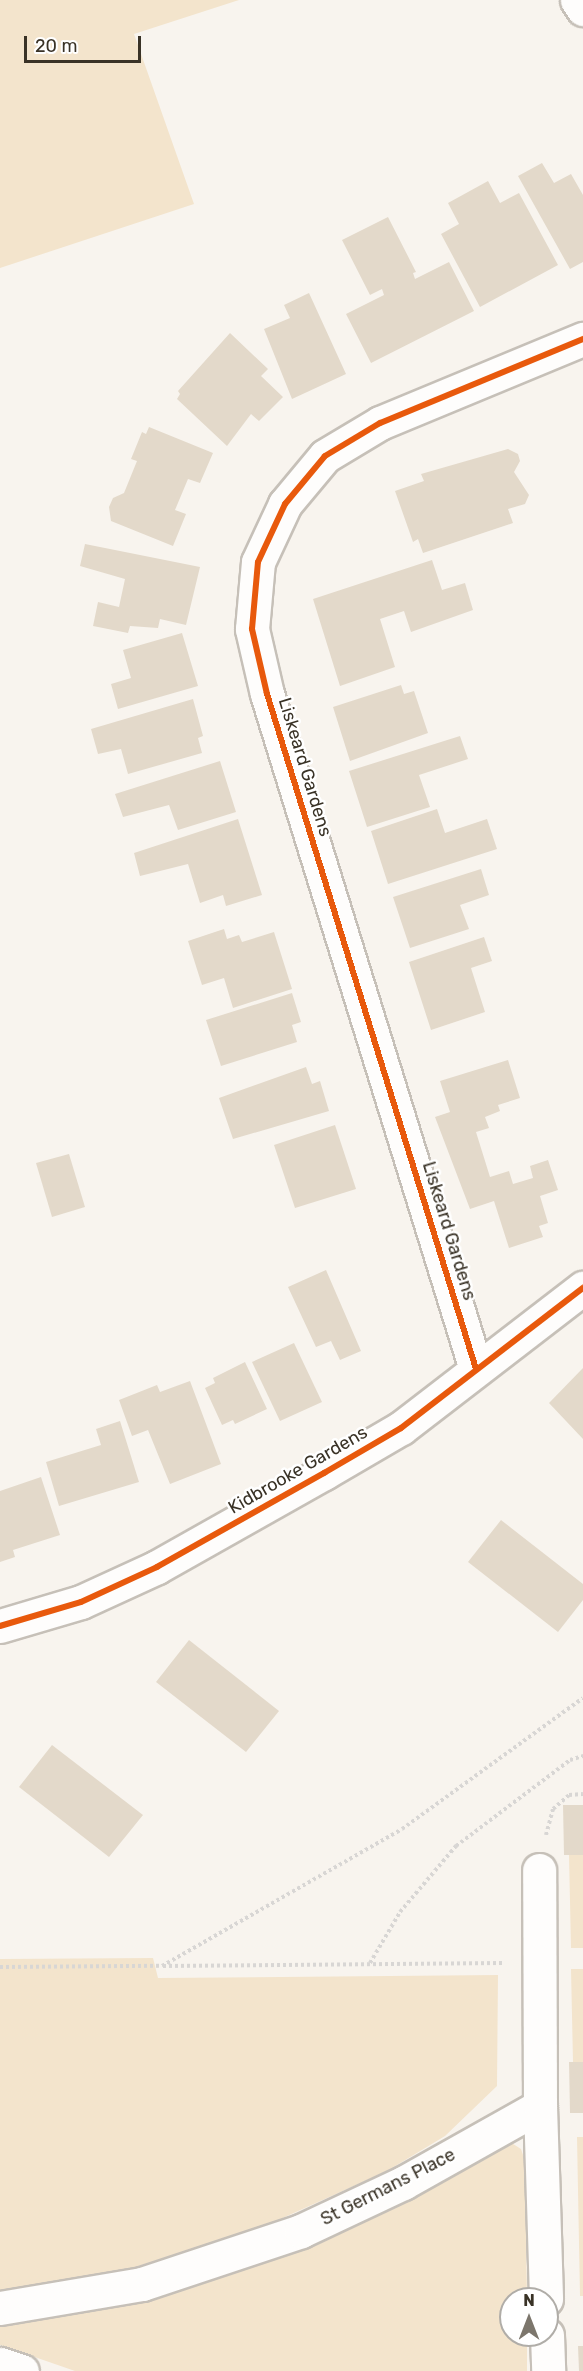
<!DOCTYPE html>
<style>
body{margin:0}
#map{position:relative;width:583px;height:2371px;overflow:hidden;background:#f8f4ee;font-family:Rubik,sans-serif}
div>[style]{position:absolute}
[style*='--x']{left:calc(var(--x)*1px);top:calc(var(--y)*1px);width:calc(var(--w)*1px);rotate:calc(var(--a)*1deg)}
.green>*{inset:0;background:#f3e4cc}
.building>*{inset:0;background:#e3d9ca}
.path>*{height:4px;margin-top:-2px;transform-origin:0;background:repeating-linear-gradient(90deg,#d8d6d4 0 3px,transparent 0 6px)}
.roads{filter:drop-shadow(2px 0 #c6c0b8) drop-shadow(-2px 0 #c6c0b8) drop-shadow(0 2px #c6c0b8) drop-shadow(0 -2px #c6c0b8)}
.minor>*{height:33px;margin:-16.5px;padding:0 16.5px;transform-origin:16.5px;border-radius:16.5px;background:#fefdfc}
.cycleway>*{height:6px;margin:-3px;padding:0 3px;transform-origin:3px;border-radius:3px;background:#e8590c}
span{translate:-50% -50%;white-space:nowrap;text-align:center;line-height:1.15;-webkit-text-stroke:5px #fff;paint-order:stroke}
.street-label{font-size:18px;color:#393226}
.north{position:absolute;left:499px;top:2287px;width:60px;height:60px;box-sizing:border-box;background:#fff;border:2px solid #b0ada8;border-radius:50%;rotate:0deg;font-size:16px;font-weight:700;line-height:24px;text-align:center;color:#393226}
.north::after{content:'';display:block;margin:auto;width:21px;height:27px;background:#7c766c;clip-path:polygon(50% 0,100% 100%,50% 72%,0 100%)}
.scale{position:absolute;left:24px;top:36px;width:117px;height:27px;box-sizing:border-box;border:3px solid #393226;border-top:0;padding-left:8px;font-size:18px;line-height:21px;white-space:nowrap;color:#393226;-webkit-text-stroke:4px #fff;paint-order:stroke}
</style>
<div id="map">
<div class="green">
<div style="clip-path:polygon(0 0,239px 0,134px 34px,194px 204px,0 268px)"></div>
<div style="clip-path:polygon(569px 1855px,583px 1855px,583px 1948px,571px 1948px)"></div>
<div style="clip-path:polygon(153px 1958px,158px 1978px,498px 1975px,497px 2086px,445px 2136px,387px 2171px,256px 2230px,109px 2275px,0 2292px,0 1959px)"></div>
<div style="clip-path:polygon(571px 1969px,583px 1969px,583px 2062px,573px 2062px)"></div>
<div style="clip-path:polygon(577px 2137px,583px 2137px,583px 2296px,580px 2296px)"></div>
<div style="clip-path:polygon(510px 2142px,521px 2149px,525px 2161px,527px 2299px,511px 2299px,511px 2335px,527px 2335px,527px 2371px,75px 2371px,0 2345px,0 2326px,118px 2306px,266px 2261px,334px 2232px)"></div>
</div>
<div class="building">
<div style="clip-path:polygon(542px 163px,554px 183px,571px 174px,583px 195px,583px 262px,570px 269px,518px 176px)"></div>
<div style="clip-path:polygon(488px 181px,500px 203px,519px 193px,558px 265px,480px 307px,441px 234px,459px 224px,448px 203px)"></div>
<div style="clip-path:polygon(388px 217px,416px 272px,413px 273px,415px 279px,449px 262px,474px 311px,371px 363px,346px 314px,384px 295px,382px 289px,370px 295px,342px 240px)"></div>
<div style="clip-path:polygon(309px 293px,346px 374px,292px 399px,264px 329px,290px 318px,284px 305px)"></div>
<div style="clip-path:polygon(230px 333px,268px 369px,261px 376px,283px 397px,259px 421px,251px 414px,227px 446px,177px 399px,180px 394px,178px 391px)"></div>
<div style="clip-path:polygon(149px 427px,213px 453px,200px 483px,188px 479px,175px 510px,186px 514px,173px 546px,111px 521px,109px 507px,113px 498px,124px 493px,137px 461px,131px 459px,142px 432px,146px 434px)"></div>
<div style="clip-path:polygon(508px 449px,518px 454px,520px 461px,514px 472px,529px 495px,525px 504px,508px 509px,513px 523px,423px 553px,418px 539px,413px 542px,395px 491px,424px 481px,421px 474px)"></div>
<div style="clip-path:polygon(85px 544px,200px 567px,186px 625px,160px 619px,158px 628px,130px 626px,128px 633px,93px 626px,98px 602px,119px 607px,125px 579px,80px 566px)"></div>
<div style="clip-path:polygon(432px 560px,442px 590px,465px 583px,473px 610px,411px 632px,404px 611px,380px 619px,395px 667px,340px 686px,313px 599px)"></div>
<div style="clip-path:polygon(182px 633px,198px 686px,118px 709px,111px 684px,131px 678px,123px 650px)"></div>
<div style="clip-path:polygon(401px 685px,404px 694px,414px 691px,428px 733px,350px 761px,333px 707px)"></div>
<div style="clip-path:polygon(193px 699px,203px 736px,198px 738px,202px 753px,128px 774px,121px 749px,98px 754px,91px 729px)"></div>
<div style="clip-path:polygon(460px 736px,468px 759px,419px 775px,430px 807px,367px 827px,349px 771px)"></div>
<div style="clip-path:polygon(220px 761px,236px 812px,178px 830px,169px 805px,123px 817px,115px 794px)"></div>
<div style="clip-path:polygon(437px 809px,445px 833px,487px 819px,497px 849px,388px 884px,371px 831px)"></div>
<div style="clip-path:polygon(238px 819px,262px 895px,226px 906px,223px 895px,200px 903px,188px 864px,140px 876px,134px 853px)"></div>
<div style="clip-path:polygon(481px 869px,489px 895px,460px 905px,469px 929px,410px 948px,393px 897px)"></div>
<div style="clip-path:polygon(224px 929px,227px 939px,239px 935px,242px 942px,274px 932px,292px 989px,233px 1008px,224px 978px,202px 985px,188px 941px)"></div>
<div style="clip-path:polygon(484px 937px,492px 961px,471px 968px,485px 1012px,431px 1030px,409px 962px)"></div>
<div style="clip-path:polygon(292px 993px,301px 1022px,292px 1025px,297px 1042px,221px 1066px,206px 1020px)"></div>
<div style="clip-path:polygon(508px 1060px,520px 1098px,498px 1105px,500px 1111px,485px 1117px,489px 1128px,476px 1132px,490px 1177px,509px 1171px,513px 1184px,533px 1178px,530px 1166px,548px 1160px,558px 1190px,540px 1196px,548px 1223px,539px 1226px,543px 1237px,509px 1248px,494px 1201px,470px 1209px,435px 1117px,450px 1112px,440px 1081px)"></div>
<div style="clip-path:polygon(306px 1067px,312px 1084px,320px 1081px,329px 1111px,233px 1139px,219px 1098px)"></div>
<div style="clip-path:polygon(335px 1125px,356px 1189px,295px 1208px,274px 1145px)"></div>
<div style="clip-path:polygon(69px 1154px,85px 1207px,52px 1217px,36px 1163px)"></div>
<div style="clip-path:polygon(326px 1270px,361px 1351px,340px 1360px,331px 1341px,316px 1347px,288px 1287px)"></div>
<div style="clip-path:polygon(294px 1343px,322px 1402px,280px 1421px,252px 1362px)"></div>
<div style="clip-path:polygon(245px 1362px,267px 1409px,235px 1424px,233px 1420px,222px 1425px,205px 1388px,215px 1383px,213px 1378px)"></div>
<div style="clip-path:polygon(583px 1368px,583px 1439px,549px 1403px)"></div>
<div style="clip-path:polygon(190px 1381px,221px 1464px,170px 1484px,148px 1430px,132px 1436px,119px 1400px,157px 1385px,160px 1392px)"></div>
<div style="clip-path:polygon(120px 1421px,139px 1482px,59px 1506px,46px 1462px,101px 1445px,96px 1429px)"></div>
<div style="clip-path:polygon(41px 1477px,60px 1535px,13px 1550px,15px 1557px,0 1562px,0 1491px)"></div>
<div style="clip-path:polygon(501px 1520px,583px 1584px,583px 1600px,558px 1632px,468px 1562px)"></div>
<div style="clip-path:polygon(189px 1640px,279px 1711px,246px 1752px,156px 1682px)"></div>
<div style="clip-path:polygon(52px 1745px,143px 1815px,109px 1857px,19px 1787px)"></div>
<div style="clip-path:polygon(563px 1805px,583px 1805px,583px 1855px,564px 1855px)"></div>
<div style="clip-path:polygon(569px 2062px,583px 2062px,583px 2113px,570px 2113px)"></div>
<div style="clip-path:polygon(578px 2346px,583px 2346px,583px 2371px,579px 2371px)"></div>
</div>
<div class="path">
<div style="--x:546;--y:1835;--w:27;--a:-75"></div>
<div style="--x:553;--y:1809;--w:21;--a:-41"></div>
<div style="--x:569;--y:1795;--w:14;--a:-4"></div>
<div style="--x:370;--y:1963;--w:59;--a:-59.5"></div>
<div style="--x:400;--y:1912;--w:87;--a:-49.7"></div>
<div style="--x:456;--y:1846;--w:143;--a:-37"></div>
<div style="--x:570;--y:1760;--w:14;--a:-17"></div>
<div style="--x:163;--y:1966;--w:340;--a:-0.5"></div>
<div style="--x:0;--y:1967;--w:162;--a:-0.4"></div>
<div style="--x:162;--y:1966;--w:276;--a:-29.7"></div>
<div style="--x:402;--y:1829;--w:223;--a:-35.9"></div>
</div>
<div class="roads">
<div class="minor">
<div style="--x:577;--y:0;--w:11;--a:56"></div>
<div style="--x:476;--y:1369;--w:707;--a:-107.2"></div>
<div style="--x:267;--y:694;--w:67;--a:-103"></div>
<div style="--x:252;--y:629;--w:67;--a:-84.9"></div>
<div style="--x:258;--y:562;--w:64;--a:-65"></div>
<div style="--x:285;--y:504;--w:62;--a:-50.2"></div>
<div style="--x:325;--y:456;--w:64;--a:-31"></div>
<div style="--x:380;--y:423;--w:220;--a:-22.5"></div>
<div style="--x:0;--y:1626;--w:84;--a:-16.5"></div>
<div style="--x:81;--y:1602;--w:84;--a:-24.7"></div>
<div style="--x:157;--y:1567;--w:192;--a:-29.4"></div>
<div style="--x:324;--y:1473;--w:89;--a:-30.3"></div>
<div style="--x:401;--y:1428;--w:230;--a:-37.6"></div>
<div style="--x:540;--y:2106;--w:193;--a:88.2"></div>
<div style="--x:0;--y:2308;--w:144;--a:-9.6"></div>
<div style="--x:142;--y:2284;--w:168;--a:-18.4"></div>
<div style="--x:301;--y:2231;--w:113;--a:-25.2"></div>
<div style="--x:403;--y:2183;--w:157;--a:-29.3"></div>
<div style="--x:540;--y:2106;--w:236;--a:-90.2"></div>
<div style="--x:547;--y:2335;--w:36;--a:88"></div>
<div style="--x:0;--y:2364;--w:23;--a:18"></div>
</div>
</div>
<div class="cycleway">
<div style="--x:476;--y:1369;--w:707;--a:-107.2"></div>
<div style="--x:267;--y:694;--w:67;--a:-103"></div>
<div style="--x:252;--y:629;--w:67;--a:-84.9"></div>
<div style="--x:258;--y:562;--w:64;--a:-65"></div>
<div style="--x:285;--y:504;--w:62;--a:-50.2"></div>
<div style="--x:325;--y:456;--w:64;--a:-31"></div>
<div style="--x:380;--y:423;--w:220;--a:-22.5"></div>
<div style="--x:0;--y:1626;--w:84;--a:-16.5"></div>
<div style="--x:81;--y:1602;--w:84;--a:-24.7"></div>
<div style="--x:157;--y:1567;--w:192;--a:-29.4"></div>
<div style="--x:324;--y:1473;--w:89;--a:-30.3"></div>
<div style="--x:401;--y:1428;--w:230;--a:-37.6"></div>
</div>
<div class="street-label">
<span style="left:305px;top:767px;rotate:73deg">Liskeard Gardens</span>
<span style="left:449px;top:1231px;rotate:73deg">Liskeard Gardens</span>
<span style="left:298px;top:1470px;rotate:-30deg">Kidbrooke Gardens</span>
<span style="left:388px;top:2187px;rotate:-27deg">St Germans Place</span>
</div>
<div class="north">N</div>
<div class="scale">20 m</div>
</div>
